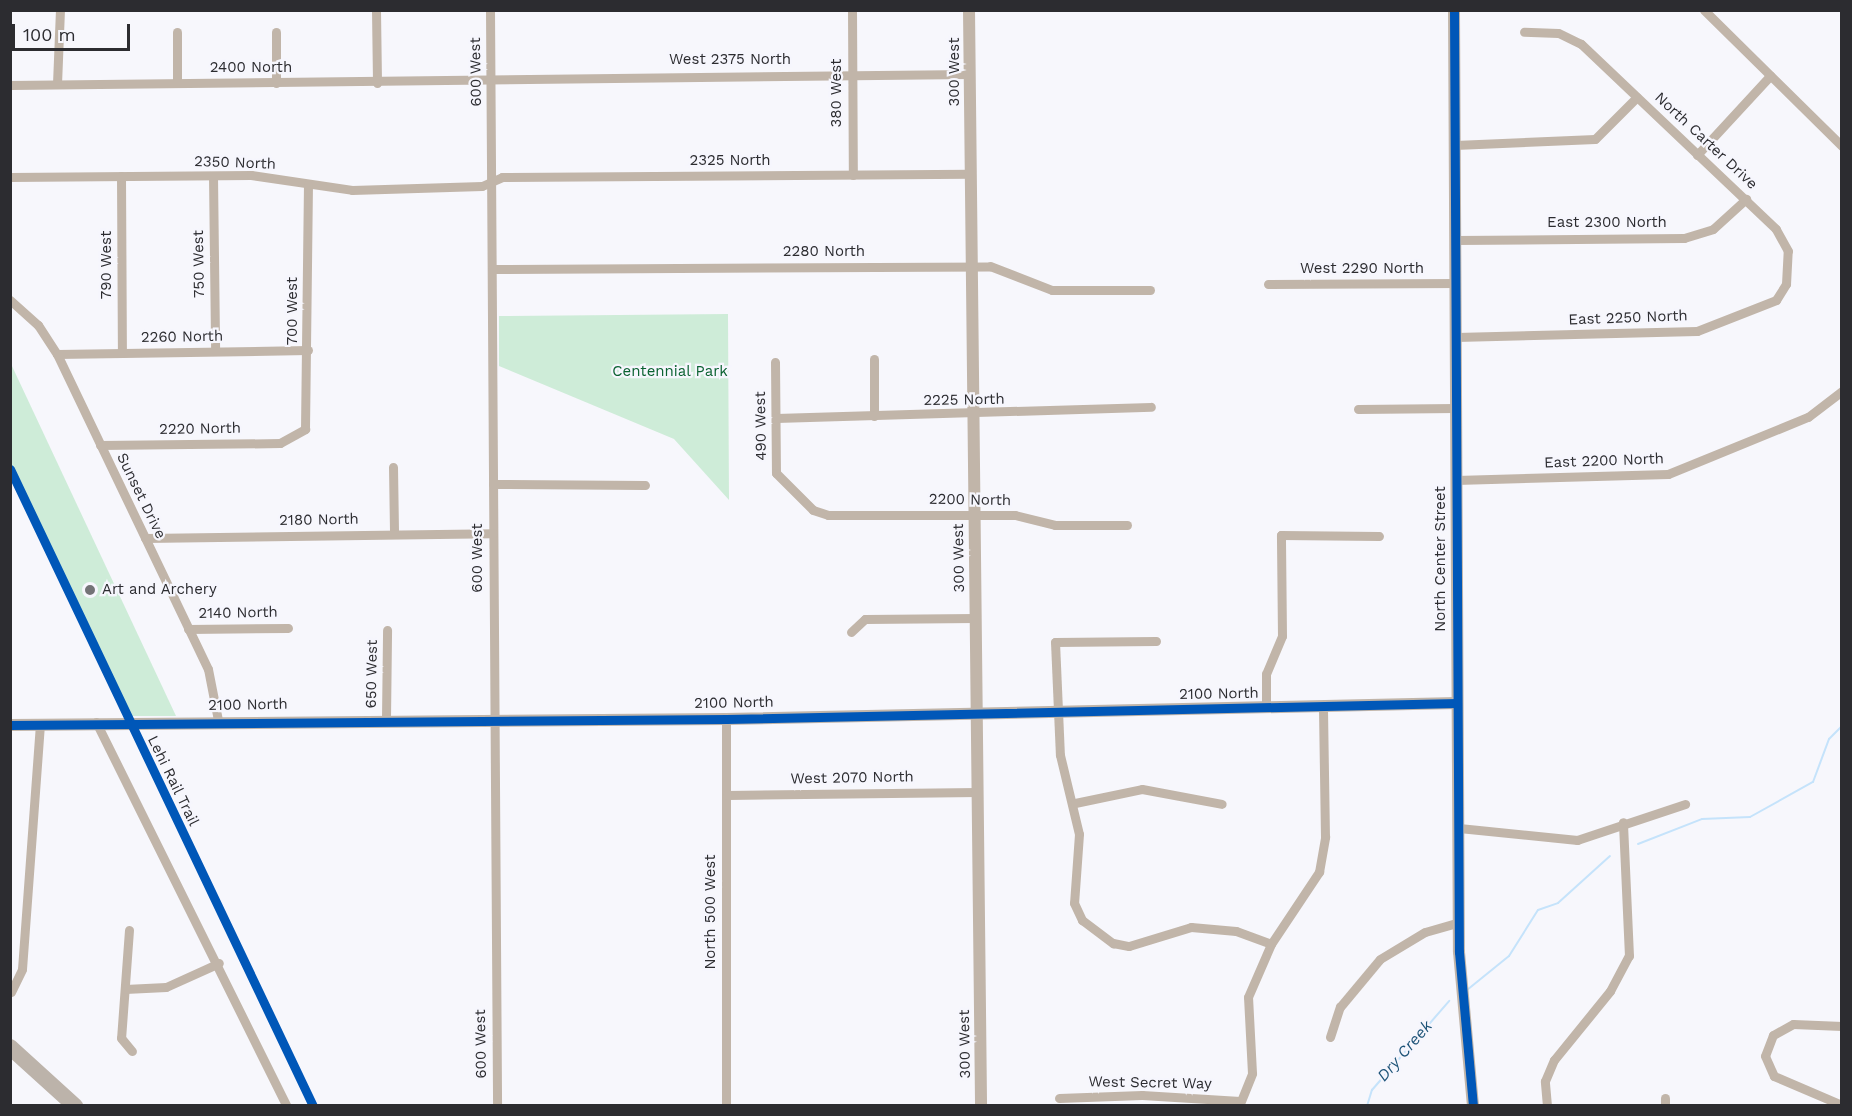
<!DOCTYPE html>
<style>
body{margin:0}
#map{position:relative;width:1852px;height:1116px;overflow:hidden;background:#f7f7fc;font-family:"Work Sans",sans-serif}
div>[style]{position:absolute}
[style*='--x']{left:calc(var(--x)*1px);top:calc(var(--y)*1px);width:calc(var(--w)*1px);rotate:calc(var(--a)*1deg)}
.green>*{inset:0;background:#ceecd8}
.stream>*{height:2px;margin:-1px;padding:0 1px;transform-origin:1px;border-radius:1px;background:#c5e3fb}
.minor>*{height:9px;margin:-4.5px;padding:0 4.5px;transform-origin:4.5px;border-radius:4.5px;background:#c1b5a9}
.tertiary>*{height:12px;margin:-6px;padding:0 6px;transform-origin:6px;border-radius:6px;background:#c1b5a9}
.motorway>*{height:16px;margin:-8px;padding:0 8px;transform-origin:8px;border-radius:8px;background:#bcb3aa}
.cycleway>*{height:9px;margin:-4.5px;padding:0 4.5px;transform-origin:4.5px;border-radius:4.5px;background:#0057b8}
.dots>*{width:16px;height:16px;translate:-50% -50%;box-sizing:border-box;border:3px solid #f6f6fd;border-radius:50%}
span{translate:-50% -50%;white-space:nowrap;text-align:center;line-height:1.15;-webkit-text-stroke:4.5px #f6f6fd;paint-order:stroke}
.street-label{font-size:15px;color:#2c2c30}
.park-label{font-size:15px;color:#0a6231}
.poi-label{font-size:15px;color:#2c2c30}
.left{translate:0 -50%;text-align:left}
.water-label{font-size:16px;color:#1e5478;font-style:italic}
.frame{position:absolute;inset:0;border:12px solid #2c2c30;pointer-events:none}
.scale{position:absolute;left:12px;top:24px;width:118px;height:27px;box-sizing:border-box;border:3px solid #2c2c30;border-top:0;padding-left:8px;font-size:18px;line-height:21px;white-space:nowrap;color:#2c2c30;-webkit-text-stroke:4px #f6f6fd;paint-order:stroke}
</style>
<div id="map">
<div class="green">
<div style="clip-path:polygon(728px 314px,729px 500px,674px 439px,499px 366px,499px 316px)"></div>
<div style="clip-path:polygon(11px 364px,176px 716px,129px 716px,11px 466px)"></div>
</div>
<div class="stream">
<div style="--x:1638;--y:844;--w:69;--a:-21.3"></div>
<div style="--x:1702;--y:819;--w:48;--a:-2.4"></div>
<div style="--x:1750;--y:817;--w:72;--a:-29.1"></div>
<div style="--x:1813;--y:782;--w:46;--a:-69.6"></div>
<div style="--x:1829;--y:739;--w:18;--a:-45"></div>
<div style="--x:1467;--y:990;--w:54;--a:-39"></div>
<div style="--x:1509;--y:956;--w:54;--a:-57.8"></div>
<div style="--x:1538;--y:910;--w:21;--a:-19"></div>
<div style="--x:1558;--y:903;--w:70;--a:-42.1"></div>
<div style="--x:1367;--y:1106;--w:17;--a:-73"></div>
<div style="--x:1372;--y:1090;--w:118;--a:-49.1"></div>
</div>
<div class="minor">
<div style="--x:376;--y:10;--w:73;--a:89.2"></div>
<div style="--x:490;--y:10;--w:1096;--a:89.63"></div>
<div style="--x:852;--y:10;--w:165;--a:89.7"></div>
<div style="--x:1704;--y:10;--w:194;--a:44.6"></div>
<div style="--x:177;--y:32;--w:51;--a:90"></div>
<div style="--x:276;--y:32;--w:51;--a:90"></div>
<div style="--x:57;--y:84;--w:74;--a:-87.7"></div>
<div style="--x:10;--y:85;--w:960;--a:-0.66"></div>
<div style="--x:1455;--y:145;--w:140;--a:-2.5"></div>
<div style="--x:1595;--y:139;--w:59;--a:-45"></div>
<div style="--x:1697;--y:155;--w:108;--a:-47.3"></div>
<div style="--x:121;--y:176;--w:177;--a:89.7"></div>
<div style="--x:213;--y:176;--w:175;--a:89.3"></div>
<div style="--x:10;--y:177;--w:241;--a:-0.5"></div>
<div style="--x:251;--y:175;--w:102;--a:8.4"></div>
<div style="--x:352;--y:190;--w:130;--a:-1.8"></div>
<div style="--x:482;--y:186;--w:22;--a:-24"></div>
<div style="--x:502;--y:177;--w:468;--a:-0.4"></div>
<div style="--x:1456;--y:240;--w:228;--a:-0.5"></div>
<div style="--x:1684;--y:238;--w:30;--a:-17"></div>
<div style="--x:1713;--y:229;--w:45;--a:-42.3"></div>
<div style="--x:492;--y:269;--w:498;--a:-0.3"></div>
<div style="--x:990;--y:266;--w:66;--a:21.2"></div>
<div style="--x:1052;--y:290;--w:98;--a:0"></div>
<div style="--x:1268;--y:284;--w:188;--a:-0.3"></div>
<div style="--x:10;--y:300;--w:38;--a:42"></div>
<div style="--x:38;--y:325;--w:35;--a:57"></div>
<div style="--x:57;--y:354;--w:349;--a:64.4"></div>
<div style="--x:208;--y:669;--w:52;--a:78.9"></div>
<div style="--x:1456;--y:337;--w:241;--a:-1.4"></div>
<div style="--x:1697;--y:331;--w:85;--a:-21.4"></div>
<div style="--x:1776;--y:300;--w:19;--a:-58"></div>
<div style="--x:1786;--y:284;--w:33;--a:-87"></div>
<div style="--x:1788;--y:251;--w:25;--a:-119"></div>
<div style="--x:1776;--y:229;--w:269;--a:-136.5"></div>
<div style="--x:1581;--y:44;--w:25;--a:-154"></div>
<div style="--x:1558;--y:33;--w:34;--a:-178"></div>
<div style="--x:57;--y:354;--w:251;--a:-0.9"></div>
<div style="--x:874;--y:359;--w:57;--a:90"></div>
<div style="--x:775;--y:362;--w:111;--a:89.5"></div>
<div style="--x:776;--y:473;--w:52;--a:45"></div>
<div style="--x:813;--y:510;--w:16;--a:18"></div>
<div style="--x:828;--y:515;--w:187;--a:0"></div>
<div style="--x:1015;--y:515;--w:41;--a:14"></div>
<div style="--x:1055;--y:525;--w:72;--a:0"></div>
<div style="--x:1358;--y:409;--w:97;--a:-0.6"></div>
<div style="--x:776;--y:418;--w:375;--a:-1.7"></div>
<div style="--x:100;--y:445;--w:180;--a:-0.6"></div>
<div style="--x:280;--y:443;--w:29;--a:-29"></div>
<div style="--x:305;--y:429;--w:244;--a:-89.3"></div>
<div style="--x:393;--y:467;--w:67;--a:89.1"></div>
<div style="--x:1456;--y:480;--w:212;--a:-1.6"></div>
<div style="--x:1668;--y:474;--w:151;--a:-22.2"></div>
<div style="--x:1808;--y:417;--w:43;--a:-37.4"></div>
<div style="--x:493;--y:484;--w:152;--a:0.4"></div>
<div style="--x:145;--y:538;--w:348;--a:-0.8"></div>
<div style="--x:188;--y:629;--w:100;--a:-0.6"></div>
<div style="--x:851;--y:632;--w:19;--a:-43"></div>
<div style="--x:865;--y:619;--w:110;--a:-0.5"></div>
<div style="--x:1156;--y:641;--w:101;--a:179.4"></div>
<div style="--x:1055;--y:642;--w:113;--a:87.5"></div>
<div style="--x:1060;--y:755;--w:81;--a:76.5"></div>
<div style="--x:1079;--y:834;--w:69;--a:94.1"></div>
<div style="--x:1074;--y:903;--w:19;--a:65"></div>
<div style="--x:1082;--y:920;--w:39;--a:37"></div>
<div style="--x:1113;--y:943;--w:16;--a:11"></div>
<div style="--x:1129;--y:946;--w:65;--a:-17"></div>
<div style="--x:1191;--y:927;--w:45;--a:5.1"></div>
<div style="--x:1236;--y:931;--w:37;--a:20"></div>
<div style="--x:1266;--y:708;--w:34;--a:-90"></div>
<div style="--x:1266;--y:674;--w:41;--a:-67.2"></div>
<div style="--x:1282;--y:636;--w:101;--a:-90.6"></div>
<div style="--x:1281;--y:535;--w:98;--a:0.6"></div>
<div style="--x:386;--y:718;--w:88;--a:-89.3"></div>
<div style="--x:726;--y:719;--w:387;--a:90"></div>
<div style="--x:96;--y:722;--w:429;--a:63.6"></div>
<div style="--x:727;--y:795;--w:251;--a:-0.7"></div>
<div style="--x:1075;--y:803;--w:68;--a:-11.8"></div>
<div style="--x:1142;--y:789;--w:81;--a:10.6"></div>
<div style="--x:1459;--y:828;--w:119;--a:5.8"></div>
<div style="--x:1577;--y:840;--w:114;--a:-18.4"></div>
<div style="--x:129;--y:930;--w:108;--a:94.2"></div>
<div style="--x:121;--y:1038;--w:17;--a:50"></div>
<div style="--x:125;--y:989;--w:41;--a:-2.8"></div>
<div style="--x:166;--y:987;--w:58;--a:-24.4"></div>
<div style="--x:11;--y:992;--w:25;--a:-64"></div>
<div style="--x:22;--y:969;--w:245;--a:-85.8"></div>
<div style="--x:1842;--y:1026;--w:49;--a:-177.7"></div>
<div style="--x:1793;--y:1024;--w:23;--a:151"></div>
<div style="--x:1773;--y:1035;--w:22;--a:111"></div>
<div style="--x:1765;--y:1056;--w:22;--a:66"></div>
<div style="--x:1774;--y:1076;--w:74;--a:23.1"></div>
<div style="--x:1330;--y:1037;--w:32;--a:-72"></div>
<div style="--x:1340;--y:1007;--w:62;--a:-50.2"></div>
<div style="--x:1380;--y:959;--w:52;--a:-31"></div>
<div style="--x:1425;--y:932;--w:35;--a:-16"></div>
<div style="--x:1059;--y:1098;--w:83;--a:-2.1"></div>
<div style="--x:1142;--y:1095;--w:98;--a:3.5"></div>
<div style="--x:1239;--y:1106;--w:35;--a:-68"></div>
<div style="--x:1252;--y:1073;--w:76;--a:-93"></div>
<div style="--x:1248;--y:997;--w:58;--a:-66.5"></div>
<div style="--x:1271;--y:944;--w:87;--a:-56.3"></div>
<div style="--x:1319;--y:872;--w:36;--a:-80"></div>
<div style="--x:1325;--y:837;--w:129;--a:-90.9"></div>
<div style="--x:1547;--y:1106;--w:25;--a:-95"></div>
<div style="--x:1545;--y:1081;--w:23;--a:-67"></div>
<div style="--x:1554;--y:1060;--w:89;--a:-50.9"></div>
<div style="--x:1610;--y:991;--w:40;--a:-62"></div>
<div style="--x:1629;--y:956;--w:134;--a:-92.6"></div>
<div style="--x:1665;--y:1106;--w:8;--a:-90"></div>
</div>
<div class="tertiary">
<div style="--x:969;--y:10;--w:1096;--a:89.37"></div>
<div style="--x:1454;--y:10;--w:942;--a:89.7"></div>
<div style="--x:1459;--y:952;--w:155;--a:84.8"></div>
<div style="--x:10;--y:725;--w:716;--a:-0.48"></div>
<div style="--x:726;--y:719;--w:731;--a:-1.25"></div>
</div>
<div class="motorway">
<div style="--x:10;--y:1047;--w:88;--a:42.2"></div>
</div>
<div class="cycleway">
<div style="--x:1454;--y:10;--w:942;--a:89.7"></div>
<div style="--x:1459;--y:952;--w:155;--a:84.8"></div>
<div style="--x:10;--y:469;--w:705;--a:64.56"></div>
<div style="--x:10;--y:725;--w:716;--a:-0.48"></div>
<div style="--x:726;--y:719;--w:731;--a:-1.25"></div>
</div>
<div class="dots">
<div style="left:90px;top:590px;background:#737377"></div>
</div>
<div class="street-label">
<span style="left:730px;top:60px">West 2375 North</span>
<span style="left:251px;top:68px">2400 North</span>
<span style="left:476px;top:72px;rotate:-91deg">600 West</span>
<span style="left:955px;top:72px;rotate:-90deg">300 West</span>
<span style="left:837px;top:93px;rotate:-90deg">380 West</span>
<span style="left:1706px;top:141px;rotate:43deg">North Carter Drive</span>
<span style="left:730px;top:161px">2325 North</span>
<span style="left:235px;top:163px;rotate:2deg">2350 North</span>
<span style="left:1607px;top:223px">East 2300 North</span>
<span style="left:824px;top:252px">2280 North</span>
<span style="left:199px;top:264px;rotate:-91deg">750 West</span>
<span style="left:107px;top:265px;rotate:-90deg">790 West</span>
<span style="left:1362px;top:269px">West 2290 North</span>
<span style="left:293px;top:311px;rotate:-90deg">700 West</span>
<span style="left:1628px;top:318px;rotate:-2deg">East 2250 North</span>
<span style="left:182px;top:337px;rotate:-1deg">2260 North</span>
<span style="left:964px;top:400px;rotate:-1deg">2225 North</span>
<span style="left:761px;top:426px;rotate:-91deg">490 West</span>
<span style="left:200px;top:429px;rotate:-1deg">2220 North</span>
<span style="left:1604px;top:461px;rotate:-2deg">East 2200 North</span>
<span style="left:141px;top:496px;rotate:64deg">Sunset Drive</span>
<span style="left:970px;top:500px;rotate:1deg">2200 North</span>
<span style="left:319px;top:520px;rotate:-1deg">2180 North</span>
<span style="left:478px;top:558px;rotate:-90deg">600 West</span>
<span style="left:959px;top:558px;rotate:-91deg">300 West</span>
<span style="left:1441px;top:559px;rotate:-90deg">North Center Street</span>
<span style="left:238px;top:613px;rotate:-1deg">2140 North</span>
<span style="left:372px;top:674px;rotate:-89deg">650 West</span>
<span style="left:1219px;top:694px;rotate:-1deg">2100 North</span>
<span style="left:734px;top:703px;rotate:-1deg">2100 North</span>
<span style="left:248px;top:705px;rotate:-1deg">2100 North</span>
<span style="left:852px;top:778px;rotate:-1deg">West 2070 North</span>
<span style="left:173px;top:781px;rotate:64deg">Lehi Rail Trail</span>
<span style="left:711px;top:912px;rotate:-90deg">North 500 West</span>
<span style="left:481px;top:1044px;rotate:-91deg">600 West</span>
<span style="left:965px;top:1044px;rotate:-91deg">300 West</span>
<span style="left:1150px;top:1083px;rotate:1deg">West Secret Way</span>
</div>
<div class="park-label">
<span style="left:670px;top:372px">Centennial Park</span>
</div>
<div class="poi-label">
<span class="left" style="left:102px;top:590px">Art and Archery</span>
</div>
<div class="water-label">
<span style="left:1405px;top:1051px;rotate:-49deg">Dry Creek</span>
</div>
<div class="frame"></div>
<div class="scale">100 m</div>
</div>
